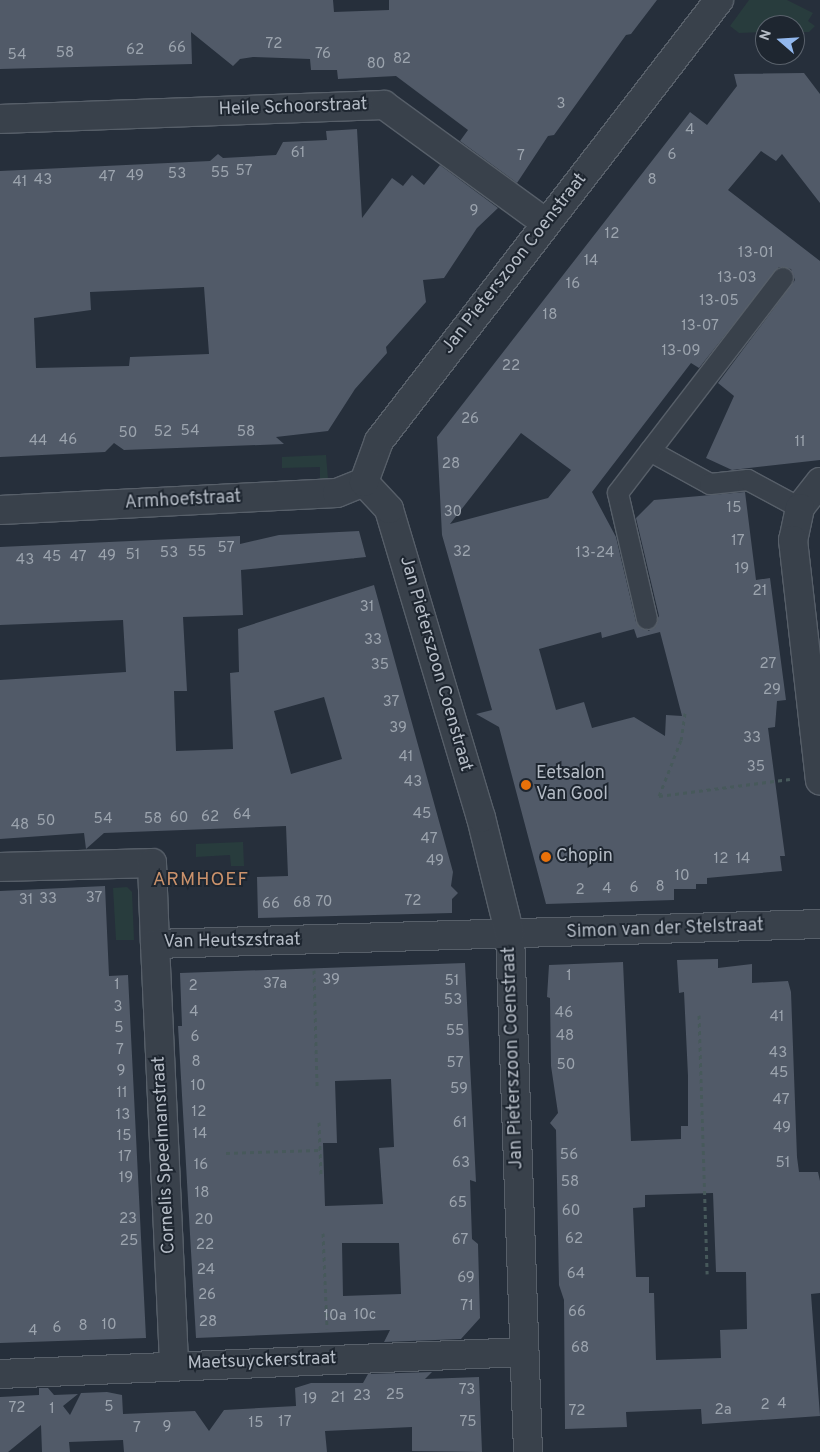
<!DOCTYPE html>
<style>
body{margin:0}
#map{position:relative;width:820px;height:1452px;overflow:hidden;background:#262f3b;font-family:Overpass,sans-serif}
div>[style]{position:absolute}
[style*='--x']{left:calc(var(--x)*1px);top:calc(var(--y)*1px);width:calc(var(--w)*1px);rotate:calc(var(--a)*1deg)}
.green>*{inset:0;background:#283c3d}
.building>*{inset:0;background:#515a68}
.path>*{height:3px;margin-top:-1.5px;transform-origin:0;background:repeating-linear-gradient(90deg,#47595b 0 4px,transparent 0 8px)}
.roads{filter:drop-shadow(1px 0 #575f69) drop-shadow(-1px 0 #575f69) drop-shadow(0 1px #575f69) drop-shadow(0 -1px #575f69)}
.service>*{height:20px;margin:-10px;padding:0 10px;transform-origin:10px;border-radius:10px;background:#39414b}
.minor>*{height:28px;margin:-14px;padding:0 14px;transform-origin:14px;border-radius:14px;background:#39414b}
.dots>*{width:14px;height:14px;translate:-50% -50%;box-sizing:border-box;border:2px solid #1e2630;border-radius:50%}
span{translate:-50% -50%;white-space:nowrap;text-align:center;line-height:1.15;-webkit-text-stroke:4px #1e2630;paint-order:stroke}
.number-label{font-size:15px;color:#9ca4ae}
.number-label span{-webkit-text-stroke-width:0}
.street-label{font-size:18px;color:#b5bcc6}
.poi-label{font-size:18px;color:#b5bcc6}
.left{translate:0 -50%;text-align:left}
.neighbourhood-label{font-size:19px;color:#cb926b;letter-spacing:1px}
.north{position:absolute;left:755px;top:15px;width:50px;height:50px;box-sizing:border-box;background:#1e2630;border:1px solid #5a626c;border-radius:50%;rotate:289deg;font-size:14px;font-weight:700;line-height:20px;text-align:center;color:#b5bcc6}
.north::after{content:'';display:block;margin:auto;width:18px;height:22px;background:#92b8ee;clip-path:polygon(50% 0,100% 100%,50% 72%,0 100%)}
</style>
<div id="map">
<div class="green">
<div style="clip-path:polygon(749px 0,787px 0,813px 13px,808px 21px,815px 26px,809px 32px,795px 32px,795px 25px,765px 25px,765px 32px,739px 33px,730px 26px)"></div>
<div style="clip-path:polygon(326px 455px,328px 479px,320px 481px,320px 467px,282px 468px,282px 457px)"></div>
<div style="clip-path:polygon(243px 842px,244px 866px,231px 866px,230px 855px,196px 857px,196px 844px)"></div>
<div style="clip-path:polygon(127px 887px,132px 892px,134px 940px,116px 940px,113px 888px)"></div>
</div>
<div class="building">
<div style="clip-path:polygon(0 0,333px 0,334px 12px,389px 10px,389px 0,657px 0,631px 34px,626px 35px,554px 135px,548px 136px,517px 183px,460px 141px,468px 130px,396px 76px,338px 79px,337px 70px,311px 70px,310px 59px,253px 57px,240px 59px,233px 66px,191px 32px,192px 64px,0 69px)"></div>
<div style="clip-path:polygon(evenodd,804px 73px,820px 94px,820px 203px,782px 154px,776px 161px,761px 151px,728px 190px,820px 261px,820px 460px,732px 470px,706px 458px,734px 396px,718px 383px,795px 280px,791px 269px,779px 267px,699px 368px,691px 363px,592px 492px,616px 537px,636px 622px,649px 631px,659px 616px,636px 518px,654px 500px,745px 492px,756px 580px,770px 578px,786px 700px,777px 701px,775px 727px,768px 728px,785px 856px,780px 856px,782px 871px,707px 878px,707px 884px,696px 884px,696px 889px,674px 889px,674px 900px,546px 904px,499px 727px,476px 714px,492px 710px,442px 535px,437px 437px,690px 112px,707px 125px,737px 86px,734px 74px,804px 73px,521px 433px,571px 470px,548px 498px,450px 524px,521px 433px,804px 73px,634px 629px,637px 638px,660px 632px,682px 716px,666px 715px,665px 736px,634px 717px,592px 728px,584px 702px,556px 710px,539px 649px,601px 632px,602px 638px,634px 629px)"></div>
<div style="clip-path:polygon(evenodd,357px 129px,362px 218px,392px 178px,403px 186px,412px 175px,424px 185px,440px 165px,498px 208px,477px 228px,444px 278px,423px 280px,426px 302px,386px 347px,387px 353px,355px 389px,328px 431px,276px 437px,284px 444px,124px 450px,114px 443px,105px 452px,0 457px,0 171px,210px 161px,218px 154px,223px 158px,276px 155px,283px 142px,327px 140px,326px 131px,357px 129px,204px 287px,209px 354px,130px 357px,129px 366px,36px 368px,34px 318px,91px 310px,90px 292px,204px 287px)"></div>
<div style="clip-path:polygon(evenodd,359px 531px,366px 557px,241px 570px,243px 615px,183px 617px,187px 691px,174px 691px,176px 751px,233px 749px,230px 673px,239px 672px,238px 629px,374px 585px,453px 872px,451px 886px,458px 893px,452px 899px,452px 913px,258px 918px,257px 877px,288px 876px,286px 826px,104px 833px,86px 849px,84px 833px,0 839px,0 680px,126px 672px,123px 620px,0 625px,0 547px,240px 536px,240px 544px,279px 535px,359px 531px,324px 697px,342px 759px,291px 774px,274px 711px,324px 697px)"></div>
<div style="clip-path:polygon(105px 886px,109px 976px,128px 975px,146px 1338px,0 1343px,0 891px)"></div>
<div style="clip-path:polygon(evenodd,718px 959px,718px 968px,752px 964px,752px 983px,788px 981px,791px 992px,797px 1157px,799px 1172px,818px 1172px,820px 1181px,820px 1293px,811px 1294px,820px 1416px,702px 1424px,701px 1409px,626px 1412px,627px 1427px,565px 1429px,564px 1300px,559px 1285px,556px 1130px,550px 1123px,558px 1113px,551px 1066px,550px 998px,547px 997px,549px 965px,623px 962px,631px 1141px,681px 1139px,681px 1126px,688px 1126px,688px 1076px,684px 992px,679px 993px,677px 960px,718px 959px,713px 1193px,716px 1272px,746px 1272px,747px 1329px,720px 1330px,721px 1358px,656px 1360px,654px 1293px,649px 1293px,649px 1277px,636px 1277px,633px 1208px,645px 1207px,645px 1195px,713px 1193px)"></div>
<div style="clip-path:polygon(evenodd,465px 963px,476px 1182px,470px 1180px,472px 1239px,478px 1244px,480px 1318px,461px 1339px,384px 1342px,390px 1330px,196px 1338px,178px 1026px,182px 1026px,180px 973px,465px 963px,391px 1079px,394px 1147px,379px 1148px,383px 1204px,325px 1206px,323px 1143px,337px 1143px,335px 1081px,391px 1079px,465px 963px,342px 1243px,399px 1243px,401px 1294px,343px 1296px,342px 1243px)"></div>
<div style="clip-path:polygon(432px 1372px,425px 1379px,479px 1377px,482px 1452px,412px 1451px,412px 1427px,325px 1431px,327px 1452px,124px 1452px,123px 1440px,69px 1442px,70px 1452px,42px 1452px,41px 1425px,8px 1452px,0 1452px,0 1397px,39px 1395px,39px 1388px,48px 1388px,54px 1395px,78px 1394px,63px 1406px,70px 1415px,81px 1393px,107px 1392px,122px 1395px,123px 1414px,195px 1411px,209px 1431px,224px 1410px,296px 1406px,295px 1388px,311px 1383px,363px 1383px,368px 1374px)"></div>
</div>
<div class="path">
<div style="--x:685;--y:713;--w:27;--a:98"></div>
<div style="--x:681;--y:740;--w:60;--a:111.4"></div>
<div style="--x:659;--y:796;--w:132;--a:-7.4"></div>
<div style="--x:314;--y:970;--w:116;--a:88.5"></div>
<div style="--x:699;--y:1015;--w:259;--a:88.2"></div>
<div style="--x:319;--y:1122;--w:53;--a:87.8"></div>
<div style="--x:226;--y:1153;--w:94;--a:-1.8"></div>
<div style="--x:323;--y:1233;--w:96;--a:87.6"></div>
</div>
<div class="roads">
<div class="service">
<div style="--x:650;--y:451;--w:68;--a:28.8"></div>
<div style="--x:710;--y:484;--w:38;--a:-6"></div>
<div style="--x:748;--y:480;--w:59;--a:28.3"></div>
<div style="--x:647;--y:619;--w:129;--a:-103"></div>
<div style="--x:618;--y:493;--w:271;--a:-52.5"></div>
</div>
<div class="minor">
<div style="--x:0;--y:119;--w:384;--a:-2.1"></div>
<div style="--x:384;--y:105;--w:200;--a:36.1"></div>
<div style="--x:820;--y:482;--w:33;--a:128"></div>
<div style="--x:800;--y:508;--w:33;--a:102"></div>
<div style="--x:793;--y:540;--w:242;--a:83.6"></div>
<div style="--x:0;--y:510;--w:337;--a:-2.9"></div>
<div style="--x:337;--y:493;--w:29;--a:-22"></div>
<div style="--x:0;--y:867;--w:152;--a:-1.5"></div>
<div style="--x:152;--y:863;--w:81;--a:87.9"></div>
<div style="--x:155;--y:944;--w:665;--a:-1.72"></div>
<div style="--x:155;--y:944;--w:421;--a:87.4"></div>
<div style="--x:0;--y:1374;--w:525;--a:-2.4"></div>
<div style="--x:528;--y:1452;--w:517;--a:-91.99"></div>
<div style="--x:510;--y:935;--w:121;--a:-103.9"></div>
<div style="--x:481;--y:818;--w:322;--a:-106.6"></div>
<div style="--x:389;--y:509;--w:37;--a:-133"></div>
<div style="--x:364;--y:482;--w:44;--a:-69.9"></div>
<div style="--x:379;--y:441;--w:557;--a:-52.37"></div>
</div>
</div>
<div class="dots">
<div style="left:526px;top:785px;background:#e8710a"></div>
<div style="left:546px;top:857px;background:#e8710a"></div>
</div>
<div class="number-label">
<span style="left:274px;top:45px">72</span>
<span style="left:177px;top:49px">66</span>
<span style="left:135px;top:51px">62</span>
<span style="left:65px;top:54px">58</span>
<span style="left:323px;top:55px">76</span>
<span style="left:17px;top:56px">54</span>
<span style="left:402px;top:60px">82</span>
<span style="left:376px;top:65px">80</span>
<span style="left:561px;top:105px">3</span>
<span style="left:690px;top:131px">4</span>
<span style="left:298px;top:154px">61</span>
<span style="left:672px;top:156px">6</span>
<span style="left:521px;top:157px">7</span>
<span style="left:244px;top:172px">57</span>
<span style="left:220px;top:174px">55</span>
<span style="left:177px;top:175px">53</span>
<span style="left:135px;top:177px">49</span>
<span style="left:107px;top:178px">47</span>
<span style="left:43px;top:181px">43</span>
<span style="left:652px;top:181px">8</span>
<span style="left:20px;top:183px">41</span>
<span style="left:474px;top:212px">9</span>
<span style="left:612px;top:235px">12</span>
<span style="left:756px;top:254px">13-01</span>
<span style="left:591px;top:262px">14</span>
<span style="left:737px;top:279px">13-03</span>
<span style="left:573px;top:285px">16</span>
<span style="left:719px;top:302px">13-05</span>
<span style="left:550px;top:316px">18</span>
<span style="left:700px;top:327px">13-07</span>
<span style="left:681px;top:352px">13-09</span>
<span style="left:511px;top:367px">22</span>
<span style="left:470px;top:420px">26</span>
<span style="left:190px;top:432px">54</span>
<span style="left:163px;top:433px">52</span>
<span style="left:246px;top:433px">58</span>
<span style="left:128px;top:434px">50</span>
<span style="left:68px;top:441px">46</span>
<span style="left:38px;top:442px">44</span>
<span style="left:800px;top:443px">11</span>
<span style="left:451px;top:465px">28</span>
<span style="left:734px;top:509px">15</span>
<span style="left:453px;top:513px">30</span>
<span style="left:738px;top:542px">17</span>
<span style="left:226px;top:549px">57</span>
<span style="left:197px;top:553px">55</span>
<span style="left:462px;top:553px">32</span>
<span style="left:169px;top:554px">53</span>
<span style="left:595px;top:554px">13-24</span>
<span style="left:133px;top:556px">51</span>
<span style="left:107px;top:557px">49</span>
<span style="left:52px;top:558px">45</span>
<span style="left:78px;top:558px">47</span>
<span style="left:25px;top:561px">43</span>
<span style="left:742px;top:570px">19</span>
<span style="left:760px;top:592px">21</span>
<span style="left:367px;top:608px">31</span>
<span style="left:373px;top:641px">33</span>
<span style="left:768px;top:665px">27</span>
<span style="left:380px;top:666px">35</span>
<span style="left:772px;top:691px">29</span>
<span style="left:391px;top:703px">37</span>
<span style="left:398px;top:729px">39</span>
<span style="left:752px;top:739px">33</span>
<span style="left:406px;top:758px">41</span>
<span style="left:756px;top:768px">35</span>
<span style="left:413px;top:783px">43</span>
<span style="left:422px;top:815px">45</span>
<span style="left:242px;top:816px">64</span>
<span style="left:210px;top:818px">62</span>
<span style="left:179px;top:819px">60</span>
<span style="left:103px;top:820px">54</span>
<span style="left:153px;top:820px">58</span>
<span style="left:46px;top:822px">50</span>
<span style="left:20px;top:826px">48</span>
<span style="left:429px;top:840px">47</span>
<span style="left:721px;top:860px">12</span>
<span style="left:743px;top:860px">14</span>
<span style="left:435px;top:862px">49</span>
<span style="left:682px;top:877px">10</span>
<span style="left:660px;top:888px">8</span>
<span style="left:634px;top:889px">6</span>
<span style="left:607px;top:890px">4</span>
<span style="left:580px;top:891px">2</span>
<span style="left:94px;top:899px">37</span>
<span style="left:48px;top:900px">33</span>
<span style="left:26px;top:901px">31</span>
<span style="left:413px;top:902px">72</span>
<span style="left:324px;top:903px">70</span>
<span style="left:302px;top:904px">68</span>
<span style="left:271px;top:905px">66</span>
<span style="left:569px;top:977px">1</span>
<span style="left:331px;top:981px">39</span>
<span style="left:452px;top:982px">51</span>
<span style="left:275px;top:985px">37a</span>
<span style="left:117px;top:986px">1</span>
<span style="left:193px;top:987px">2</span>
<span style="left:453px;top:1001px">53</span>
<span style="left:118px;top:1008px">3</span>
<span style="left:194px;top:1013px">4</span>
<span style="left:564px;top:1014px">46</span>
<span style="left:777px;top:1018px">41</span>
<span style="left:119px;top:1029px">5</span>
<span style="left:455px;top:1032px">55</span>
<span style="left:565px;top:1037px">48</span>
<span style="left:195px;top:1038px">6</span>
<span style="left:120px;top:1051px">7</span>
<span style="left:778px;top:1054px">43</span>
<span style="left:196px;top:1063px">8</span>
<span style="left:455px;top:1064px">57</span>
<span style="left:566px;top:1066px">50</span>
<span style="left:121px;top:1072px">9</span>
<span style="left:779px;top:1074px">45</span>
<span style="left:198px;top:1087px">10</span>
<span style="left:459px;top:1090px">59</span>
<span style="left:122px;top:1094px">11</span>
<span style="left:781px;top:1101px">47</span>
<span style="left:199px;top:1113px">12</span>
<span style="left:123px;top:1116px">13</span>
<span style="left:460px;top:1124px">61</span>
<span style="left:782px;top:1129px">49</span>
<span style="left:200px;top:1135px">14</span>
<span style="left:124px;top:1137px">15</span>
<span style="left:569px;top:1156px">56</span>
<span style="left:125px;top:1158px">17</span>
<span style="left:461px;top:1164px">63</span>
<span style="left:783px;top:1164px">51</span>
<span style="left:201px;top:1166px">16</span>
<span style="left:126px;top:1179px">19</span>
<span style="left:570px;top:1183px">58</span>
<span style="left:202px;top:1194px">18</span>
<span style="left:458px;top:1204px">65</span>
<span style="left:571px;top:1212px">60</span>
<span style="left:128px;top:1220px">23</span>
<span style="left:204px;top:1221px">20</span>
<span style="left:574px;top:1240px">62</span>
<span style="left:460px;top:1241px">67</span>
<span style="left:129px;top:1242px">25</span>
<span style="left:205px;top:1246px">22</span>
<span style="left:206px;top:1271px">24</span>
<span style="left:576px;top:1275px">64</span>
<span style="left:466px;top:1279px">69</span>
<span style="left:207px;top:1296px">26</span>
<span style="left:467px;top:1307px">71</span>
<span style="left:577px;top:1313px">66</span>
<span style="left:365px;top:1316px">10c</span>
<span style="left:335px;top:1317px">10a</span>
<span style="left:208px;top:1323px">28</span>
<span style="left:109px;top:1326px">10</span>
<span style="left:83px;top:1327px">8</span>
<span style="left:57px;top:1329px">6</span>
<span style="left:33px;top:1332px">4</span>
<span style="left:580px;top:1349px">68</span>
<span style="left:467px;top:1391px">73</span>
<span style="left:395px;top:1396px">25</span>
<span style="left:362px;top:1397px">23</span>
<span style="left:338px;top:1399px">21</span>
<span style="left:310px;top:1400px">19</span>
<span style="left:782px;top:1405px">4</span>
<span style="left:765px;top:1406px">2</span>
<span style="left:109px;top:1408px">5</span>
<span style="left:17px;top:1409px">72</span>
<span style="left:52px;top:1410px">1</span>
<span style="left:723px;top:1411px">2a</span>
<span style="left:577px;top:1412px">72</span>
<span style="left:285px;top:1423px">17</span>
<span style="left:468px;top:1423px">75</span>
<span style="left:256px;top:1424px">15</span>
<span style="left:167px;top:1428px">9</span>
<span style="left:137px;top:1429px">7</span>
</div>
<div class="street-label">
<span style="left:293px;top:108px;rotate:-2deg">Heile Schoorstraat</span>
<span style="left:515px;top:264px;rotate:-52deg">Jan Pieterszoon Coenstraat</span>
<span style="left:183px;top:501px;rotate:-3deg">Armhoefstraat</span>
<span style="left:435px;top:664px;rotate:74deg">Jan Pieterszoon Coenstraat</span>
<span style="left:665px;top:930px;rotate:-2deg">Simon van der Stelstraat</span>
<span style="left:232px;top:942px;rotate:-1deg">Van Heutszstraat</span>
<span style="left:514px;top:1058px;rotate:-92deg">Jan Pieterszoon Coenstraat</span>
<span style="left:165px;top:1155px;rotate:-93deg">Cornelis Speelmanstraat</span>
<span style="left:262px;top:1362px;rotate:-2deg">Maetsuyckerstraat</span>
</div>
<div class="poi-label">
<span class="left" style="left:536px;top:785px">Eetsalon<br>Van Gool</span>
<span class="left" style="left:556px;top:857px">Chopin</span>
</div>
<div class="neighbourhood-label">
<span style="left:201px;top:881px">ARMHOEF</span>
</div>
<div class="north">N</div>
</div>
